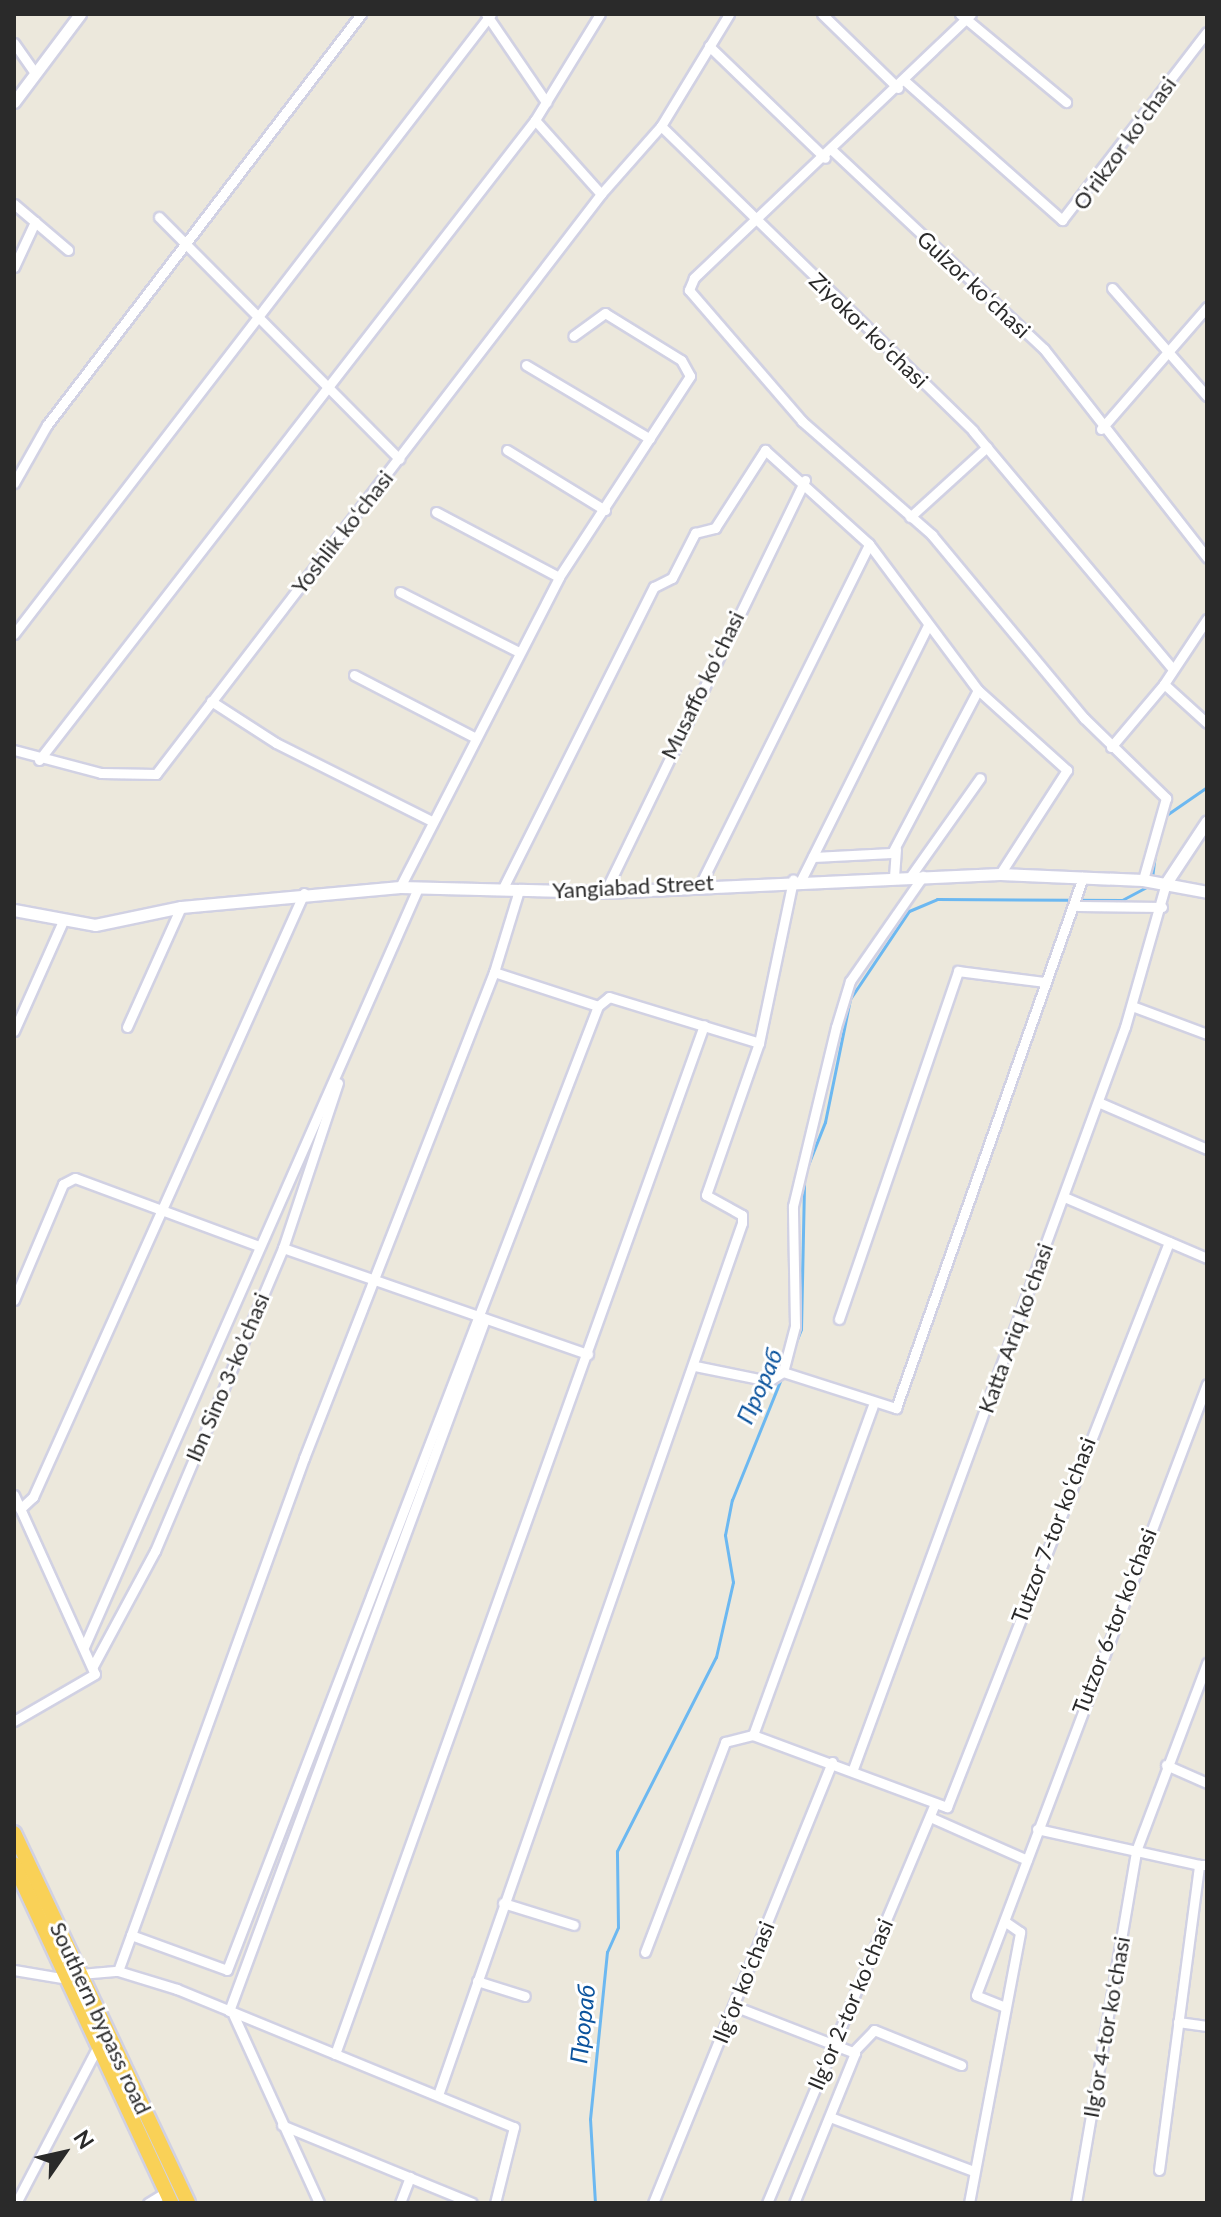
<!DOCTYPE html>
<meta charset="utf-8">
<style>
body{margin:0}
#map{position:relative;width:1221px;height:2217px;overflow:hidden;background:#ece8dc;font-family:Lato,sans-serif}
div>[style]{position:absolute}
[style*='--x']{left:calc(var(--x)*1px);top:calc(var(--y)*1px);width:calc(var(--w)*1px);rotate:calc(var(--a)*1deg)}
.stream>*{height:3px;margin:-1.5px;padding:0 1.5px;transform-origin:1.5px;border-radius:1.5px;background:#6cb8f1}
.roads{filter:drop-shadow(2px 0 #d1d1e3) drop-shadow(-2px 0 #d1d1e3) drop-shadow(0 2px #d1d1e3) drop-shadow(0 -2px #d1d1e3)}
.minor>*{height:9px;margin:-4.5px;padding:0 4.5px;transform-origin:4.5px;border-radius:4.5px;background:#fff}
.tertiary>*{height:11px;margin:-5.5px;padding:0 5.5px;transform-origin:5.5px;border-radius:5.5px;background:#fff}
.trunk>*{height:14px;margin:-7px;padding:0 7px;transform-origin:7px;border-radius:7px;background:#f9d157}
span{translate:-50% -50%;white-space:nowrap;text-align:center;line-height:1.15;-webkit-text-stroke:6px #fff;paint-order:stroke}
.street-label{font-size:22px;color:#2a2a2a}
.water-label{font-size:24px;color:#0b539d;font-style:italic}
.frame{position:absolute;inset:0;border:16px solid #2a2a2a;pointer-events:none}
.north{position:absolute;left:24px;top:2113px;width:80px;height:80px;-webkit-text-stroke:6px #fff;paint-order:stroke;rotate:56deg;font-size:22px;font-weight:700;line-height:32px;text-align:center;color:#2a2a2a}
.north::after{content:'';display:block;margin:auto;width:28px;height:36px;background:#2a2a2a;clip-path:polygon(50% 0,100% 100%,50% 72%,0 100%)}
</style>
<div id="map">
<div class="stream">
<div style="--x:1165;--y:816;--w:51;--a:-34.6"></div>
<div style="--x:1152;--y:878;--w:32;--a:-83"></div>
<div style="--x:806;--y:1170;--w:52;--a:-68.4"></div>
<div style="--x:825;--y:1122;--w:126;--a:-78.5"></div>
<div style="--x:850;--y:999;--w:106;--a:-56.2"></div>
<div style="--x:909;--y:911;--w:30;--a:-23"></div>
<div style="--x:937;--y:899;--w:185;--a:0.3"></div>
<div style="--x:1122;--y:900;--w:32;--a:-28"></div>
<div style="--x:595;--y:2203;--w:84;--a:-93.4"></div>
<div style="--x:590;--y:2119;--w:168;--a:-84.2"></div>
<div style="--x:607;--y:1952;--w:27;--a:-66"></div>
<div style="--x:618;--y:1927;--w:76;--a:-90.8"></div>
<div style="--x:617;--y:1851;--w:218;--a:-63"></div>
<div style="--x:716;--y:1657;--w:77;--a:-77.2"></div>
<div style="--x:733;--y:1582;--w:48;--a:-99.7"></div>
<div style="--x:725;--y:1535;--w:36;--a:-79"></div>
<div style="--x:732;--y:1500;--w:184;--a:-68"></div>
<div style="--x:801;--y:1329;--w:148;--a:-88.8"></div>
</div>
<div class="roads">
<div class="minor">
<div style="--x:486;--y:14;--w:107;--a:55.7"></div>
<div style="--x:822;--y:14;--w:106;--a:44.2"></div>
<div style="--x:960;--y:14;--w:138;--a:39.7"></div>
<div style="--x:971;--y:14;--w:383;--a:136.4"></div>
<div style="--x:694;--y:278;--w:13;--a:113"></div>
<div style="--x:689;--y:290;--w:173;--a:49.2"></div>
<div style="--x:802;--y:421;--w:173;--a:41.2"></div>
<div style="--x:932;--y:535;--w:238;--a:50.3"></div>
<div style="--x:1084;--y:718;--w:115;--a:44.3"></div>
<div style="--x:1166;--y:798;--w:85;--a:105.7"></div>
<div style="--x:14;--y:43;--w:37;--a:55"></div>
<div style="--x:709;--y:46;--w:161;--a:44"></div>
<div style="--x:905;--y:81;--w:210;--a:41.5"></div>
<div style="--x:1062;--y:220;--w:237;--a:-52.4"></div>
<div style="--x:535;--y:120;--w:99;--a:48.3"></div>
<div style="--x:661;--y:126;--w:436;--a:44.3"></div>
<div style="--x:973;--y:431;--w:308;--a:50"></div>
<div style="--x:833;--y:151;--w:289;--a:43.2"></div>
<div style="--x:1044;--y:349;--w:265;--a:52"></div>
<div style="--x:14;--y:204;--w:71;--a:40.4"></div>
<div style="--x:159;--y:217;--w:341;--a:45.2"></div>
<div style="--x:14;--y:267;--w:50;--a:-65"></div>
<div style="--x:1112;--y:288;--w:144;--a:48.7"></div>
<div style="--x:526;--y:365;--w:144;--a:30.8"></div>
<div style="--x:1101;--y:429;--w:162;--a:-49"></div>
<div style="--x:507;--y:450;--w:115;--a:31.5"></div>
<div style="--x:14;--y:483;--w:67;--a:-60.4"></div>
<div style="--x:47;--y:425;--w:517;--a:-52.62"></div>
<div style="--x:436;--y:512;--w:139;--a:27.9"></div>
<div style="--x:910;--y:517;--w:104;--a:-42.3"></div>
<div style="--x:400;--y:592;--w:131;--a:26.8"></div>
<div style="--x:1207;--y:619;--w:78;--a:123.5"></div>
<div style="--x:1164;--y:684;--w:58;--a:42.2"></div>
<div style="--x:14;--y:634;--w:782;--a:-52.43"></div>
<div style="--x:354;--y:675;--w:135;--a:27.3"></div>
<div style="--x:211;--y:701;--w:77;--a:32.9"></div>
<div style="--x:276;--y:743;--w:174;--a:26.6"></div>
<div style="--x:1111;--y:747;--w:82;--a:-49.9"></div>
<div style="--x:14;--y:750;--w:90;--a:14.8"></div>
<div style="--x:101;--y:773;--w:55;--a:1"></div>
<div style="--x:156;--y:774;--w:731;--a:-52.5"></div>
<div style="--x:601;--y:194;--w:91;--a:-48.6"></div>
<div style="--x:661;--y:126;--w:131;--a:-58.7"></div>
<div style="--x:39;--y:760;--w:810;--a:-52.22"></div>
<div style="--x:535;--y:120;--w:124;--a:-58.5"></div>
<div style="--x:813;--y:857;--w:79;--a:-2.9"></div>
<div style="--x:892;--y:853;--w:184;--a:-62.2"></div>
<div style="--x:894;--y:877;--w:28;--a:-86"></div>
<div style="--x:910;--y:877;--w:121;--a:-54.7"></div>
<div style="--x:801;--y:880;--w:285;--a:-63.5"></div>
<div style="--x:701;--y:883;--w:378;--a:-63.6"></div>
<div style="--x:400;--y:887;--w:348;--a:-62.8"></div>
<div style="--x:559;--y:577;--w:240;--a:-56.9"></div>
<div style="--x:690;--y:376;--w:18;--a:-119"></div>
<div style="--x:681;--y:360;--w:89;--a:-148.3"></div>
<div style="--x:605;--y:313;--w:39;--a:144"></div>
<div style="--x:502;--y:890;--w:339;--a:-63.4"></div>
<div style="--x:654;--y:587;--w:20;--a:-27"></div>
<div style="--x:672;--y:578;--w:51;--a:-62.9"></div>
<div style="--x:695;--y:533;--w:21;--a:-14"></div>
<div style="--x:715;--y:528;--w:93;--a:-57.3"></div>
<div style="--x:765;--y:450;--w:140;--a:42.1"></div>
<div style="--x:869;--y:544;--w:182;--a:53.3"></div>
<div style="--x:978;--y:690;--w:120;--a:42"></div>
<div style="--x:1067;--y:770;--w:124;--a:122.8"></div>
<div style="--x:605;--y:892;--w:458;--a:-64.1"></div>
<div style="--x:1078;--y:906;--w:84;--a:0.7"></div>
<div style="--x:494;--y:972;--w:86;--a:-73"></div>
<div style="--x:1132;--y:1006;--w:80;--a:20.5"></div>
<div style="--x:127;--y:1027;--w:132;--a:-65.8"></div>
<div style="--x:14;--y:1031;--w:120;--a:-66"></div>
<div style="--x:1098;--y:1102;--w:119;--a:23.3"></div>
<div style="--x:1064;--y:1197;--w:155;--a:23.1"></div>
<div style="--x:283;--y:1248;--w:323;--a:19.2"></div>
<div style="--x:14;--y:1300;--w:126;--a:-67.1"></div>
<div style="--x:63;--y:1184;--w:13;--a:-27"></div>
<div style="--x:75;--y:1178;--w:196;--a:20.3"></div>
<div style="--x:839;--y:1319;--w:368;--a:-71.1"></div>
<div style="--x:958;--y:971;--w:88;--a:7.2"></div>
<div style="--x:695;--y:1366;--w:76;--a:11.5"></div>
<div style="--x:769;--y:1381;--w:17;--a:-33"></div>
<div style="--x:783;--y:1372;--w:48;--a:-75.4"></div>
<div style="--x:795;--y:1326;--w:120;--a:-91"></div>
<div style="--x:793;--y:1206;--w:184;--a:-76.5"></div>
<div style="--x:836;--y:1027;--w:48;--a:-73.1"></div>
<div style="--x:850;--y:981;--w:128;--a:-55.2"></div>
<div style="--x:783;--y:1372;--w:119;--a:17.7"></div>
<div style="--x:896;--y:1408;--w:563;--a:-70.6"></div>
<div style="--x:14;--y:1495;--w:196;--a:65.7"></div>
<div style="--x:95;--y:1674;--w:94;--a:149.9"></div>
<div style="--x:20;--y:1509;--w:18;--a:-43"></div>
<div style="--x:33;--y:1497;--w:662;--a:-65.84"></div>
<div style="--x:84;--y:1647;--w:829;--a:-66.25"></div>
<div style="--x:93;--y:1666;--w:131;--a:-61.7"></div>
<div style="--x:155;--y:1551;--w:329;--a:-67.1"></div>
<div style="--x:283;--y:1248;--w:174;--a:-71.6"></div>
<div style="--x:753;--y:1735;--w:207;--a:20.4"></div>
<div style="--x:947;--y:1807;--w:607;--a:-68.55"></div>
<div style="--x:1166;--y:1765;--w:45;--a:23.7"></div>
<div style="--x:853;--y:1769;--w:790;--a:-69.87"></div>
<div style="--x:1125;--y:1027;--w:150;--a:-74.1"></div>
<div style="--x:930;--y:1817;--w:106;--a:23.9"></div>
<div style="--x:1037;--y:1829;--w:166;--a:12.5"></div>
<div style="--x:503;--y:1903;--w:74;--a:17.2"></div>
<div style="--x:131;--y:1935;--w:102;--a:20"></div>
<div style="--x:227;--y:1970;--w:1033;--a:-68.95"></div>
<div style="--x:645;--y:1952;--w:225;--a:-69.1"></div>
<div style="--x:725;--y:1742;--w:29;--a:-14"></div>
<div style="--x:753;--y:1735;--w:350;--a:-70"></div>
<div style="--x:14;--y:1970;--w:55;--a:9.5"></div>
<div style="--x:118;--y:1971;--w:546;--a:-70.07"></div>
<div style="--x:304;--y:1458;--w:522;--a:-68.65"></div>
<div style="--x:494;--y:972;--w:109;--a:18.1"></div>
<div style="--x:598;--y:1006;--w:14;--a:-39"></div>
<div style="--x:609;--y:997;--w:157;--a:17"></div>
<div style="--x:80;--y:1974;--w:38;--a:-5"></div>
<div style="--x:118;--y:1971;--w:62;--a:17"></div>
<div style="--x:177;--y:1989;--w:364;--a:22.3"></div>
<div style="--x:514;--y:2127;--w:78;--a:104"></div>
<div style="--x:477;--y:1981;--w:50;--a:17.4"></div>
<div style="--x:734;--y:2006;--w:130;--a:21.2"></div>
<div style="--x:855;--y:2053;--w:162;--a:112.1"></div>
<div style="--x:1005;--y:2007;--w:31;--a:-158"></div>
<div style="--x:976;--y:1995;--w:653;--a:-69.29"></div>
<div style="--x:229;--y:2011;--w:738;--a:-69.7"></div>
<div style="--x:233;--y:2014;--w:208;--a:65.5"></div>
<div style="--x:1178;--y:2022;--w:29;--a:8"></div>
<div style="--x:854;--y:2051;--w:29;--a:-46"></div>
<div style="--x:874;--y:2030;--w:94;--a:21.9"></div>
<div style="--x:335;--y:2054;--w:1093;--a:-70.27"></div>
<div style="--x:438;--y:2095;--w:923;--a:-70.78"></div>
<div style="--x:742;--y:1223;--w:8;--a:-90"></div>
<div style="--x:742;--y:1215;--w:41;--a:-150.9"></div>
<div style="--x:706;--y:1195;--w:161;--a:-70.8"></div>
<div style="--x:759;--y:1043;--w:167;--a:-78.2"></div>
<div style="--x:830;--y:2117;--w:154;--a:20.6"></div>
<div style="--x:282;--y:2125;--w:205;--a:22.3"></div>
<div style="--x:1159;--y:2170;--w:308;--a:-82.5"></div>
<div style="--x:1199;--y:1865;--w:8;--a:0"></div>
<div style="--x:16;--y:2203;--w:177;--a:-62.4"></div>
<div style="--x:148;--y:2203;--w:21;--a:-31"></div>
<div style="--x:400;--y:2203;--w:28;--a:-69"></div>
<div style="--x:653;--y:2203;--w:476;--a:-67.9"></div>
<div style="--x:767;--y:2203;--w:431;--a:-67.2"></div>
<div style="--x:969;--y:2203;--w:276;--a:-79.3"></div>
<div style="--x:1020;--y:1932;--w:19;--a:-145"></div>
<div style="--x:1076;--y:2203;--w:357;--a:-80.3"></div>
<div style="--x:1136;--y:1851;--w:201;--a:-69.3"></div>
</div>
<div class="tertiary">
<div style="--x:14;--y:102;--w:110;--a:-53.1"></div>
<div style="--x:1166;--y:883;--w:74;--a:-56.5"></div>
<div style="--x:14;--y:910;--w:82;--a:10.5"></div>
<div style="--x:95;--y:925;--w:88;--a:-11.8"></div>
<div style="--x:181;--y:907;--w:220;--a:-5.2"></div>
<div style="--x:400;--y:887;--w:205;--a:1.4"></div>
<div style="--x:605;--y:892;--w:395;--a:-2.6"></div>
<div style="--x:1000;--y:874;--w:143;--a:2.4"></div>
<div style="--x:1143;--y:880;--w:65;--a:10.6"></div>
</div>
<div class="trunk">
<div style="--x:14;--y:1833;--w:409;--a:64.8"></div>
<div style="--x:14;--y:1864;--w:374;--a:65.1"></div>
</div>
</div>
<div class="street-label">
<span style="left:1124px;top:143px;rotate:-54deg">O'rikzor koʻchasi</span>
<span style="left:974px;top:284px;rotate:43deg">Gulzor koʻchasi</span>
<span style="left:869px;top:330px;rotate:44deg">Ziyokor koʻchasi</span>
<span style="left:342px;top:532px;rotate:-52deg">Yoshlik koʻchasi</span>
<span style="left:702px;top:685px;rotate:-64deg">Musaffo koʻchasi</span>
<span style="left:633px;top:886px;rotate:-3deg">Yangiabad Street</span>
<span style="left:1015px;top:1328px;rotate:-70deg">Katta Ariq koʻchasi</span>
<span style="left:227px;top:1377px;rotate:-67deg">Ibn Sino 3-koʼchasi</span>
<span style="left:1053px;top:1530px;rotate:-69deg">Tutzor 7-tor koʻchasi</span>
<span style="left:1114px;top:1621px;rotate:-69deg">Tutzor 6-tor koʻchasi</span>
<span style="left:743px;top:1982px;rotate:-68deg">Ilgʻor koʻchasi</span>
<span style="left:850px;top:2004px;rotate:-67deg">Ilgʻor 2-tor koʻchasi</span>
<span style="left:101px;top:2018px;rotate:65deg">Southern bypass road</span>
<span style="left:1106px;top:2027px;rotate:-80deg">Ilgʻor 4-tor koʻchasi</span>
</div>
<div class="water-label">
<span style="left:759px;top:1386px;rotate:-66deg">Прораб</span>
<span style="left:582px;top:2024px;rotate:-84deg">Прораб</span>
</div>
<div class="frame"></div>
<div class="north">N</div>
</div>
